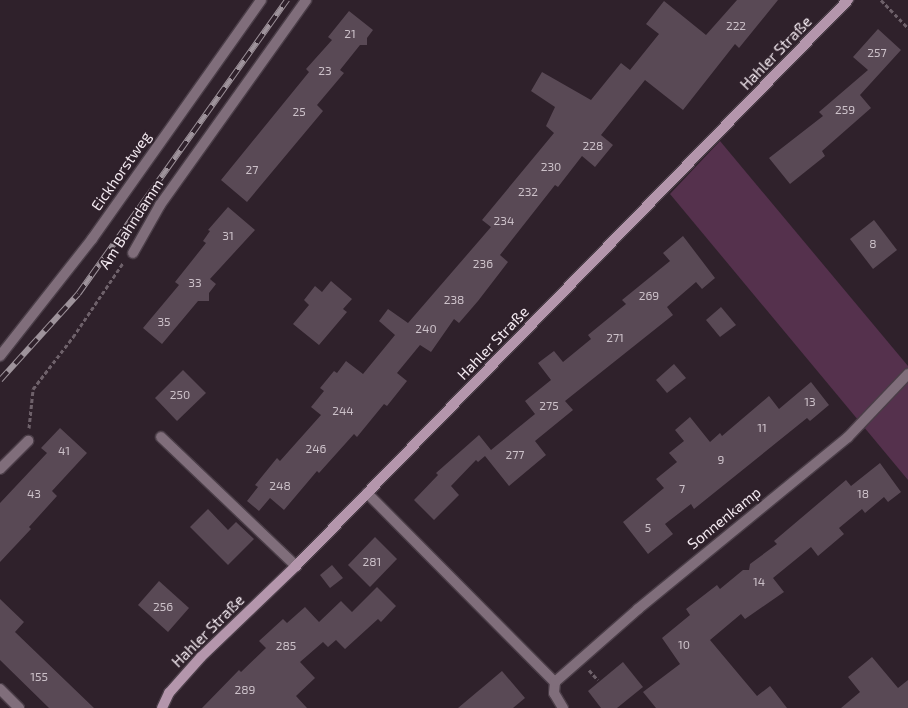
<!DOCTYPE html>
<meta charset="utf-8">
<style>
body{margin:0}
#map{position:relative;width:908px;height:708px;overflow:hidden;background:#2f212b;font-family:"Exo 2",sans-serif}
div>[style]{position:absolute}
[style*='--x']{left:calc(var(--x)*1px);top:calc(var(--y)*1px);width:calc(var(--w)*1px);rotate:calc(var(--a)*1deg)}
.green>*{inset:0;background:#55314d}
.building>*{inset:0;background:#594955}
.path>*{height:3px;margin-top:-1.5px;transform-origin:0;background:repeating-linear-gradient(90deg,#6e616a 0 4px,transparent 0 6.5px)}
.roads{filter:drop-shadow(1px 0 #4a3d47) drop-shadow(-1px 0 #4a3d47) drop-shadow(0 1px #4a3d47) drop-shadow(0 -1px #4a3d47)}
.lane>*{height:10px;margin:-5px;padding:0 5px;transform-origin:5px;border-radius:5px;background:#806e7b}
.street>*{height:10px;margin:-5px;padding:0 5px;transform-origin:5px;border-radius:5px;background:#806e7b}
.secondary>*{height:10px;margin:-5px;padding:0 5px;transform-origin:5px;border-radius:5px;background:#b496ac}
.rail>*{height:5.5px;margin-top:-2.75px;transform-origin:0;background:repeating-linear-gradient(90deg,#2f212b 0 11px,#9e939b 0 22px);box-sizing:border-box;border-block:1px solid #9e939b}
span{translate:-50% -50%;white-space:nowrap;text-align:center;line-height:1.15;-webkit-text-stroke:4px #2f212b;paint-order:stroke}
.number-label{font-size:12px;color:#ccc1c9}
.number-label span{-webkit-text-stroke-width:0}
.street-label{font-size:15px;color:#f3e9f0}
</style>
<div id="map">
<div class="green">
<div style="clip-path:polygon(720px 141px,908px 366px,908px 480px,670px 194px)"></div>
</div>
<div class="building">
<div style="clip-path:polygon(737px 0,778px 0,739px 48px,735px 44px,683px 110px,645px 80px,601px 135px,613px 145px,595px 167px,582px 156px,558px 187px,555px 185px,500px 255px,508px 262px,478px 301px,459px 323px,454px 319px,431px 352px,420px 345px,397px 373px,407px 381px,387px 406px,384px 404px,357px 437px,354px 434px,319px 473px,317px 471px,284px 510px,270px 498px,259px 511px,247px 501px,258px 487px,255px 485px,277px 458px,280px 461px,321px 415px,311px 407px,324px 391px,320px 388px,334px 371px,337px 373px,346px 361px,363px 374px,395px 335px,379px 321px,388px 309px,408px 323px,491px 227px,482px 220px,554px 133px,546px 126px,555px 107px,531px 91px,542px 72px,591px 100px,621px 63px,630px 70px,659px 34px,646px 24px,664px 1px,706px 35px)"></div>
<div style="clip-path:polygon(349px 11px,373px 30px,367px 38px,367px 45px,360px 45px,340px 70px,344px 73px,317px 105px,323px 111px,247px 202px,221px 180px,309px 72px,306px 69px,332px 40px,328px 37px)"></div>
<div style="clip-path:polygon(878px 29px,901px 50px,860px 95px,871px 108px,822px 151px,825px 156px,790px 184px,769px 158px,823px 116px,819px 112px,868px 70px,853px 57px)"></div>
<div style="clip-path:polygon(228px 207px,255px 230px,210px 279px,216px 284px,209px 293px,209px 301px,198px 301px,162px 344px,143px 328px,179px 285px,175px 282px,206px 243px,203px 241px,210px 231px,208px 230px)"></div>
<div style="clip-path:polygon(874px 220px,897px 250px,873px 269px,850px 239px)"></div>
<div style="clip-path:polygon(683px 236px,715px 278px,702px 289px,696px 282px,667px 307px,673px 315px,565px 401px,573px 410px,535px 441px,546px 455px,509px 486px,485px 456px,478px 462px,476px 460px,451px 486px,459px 495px,434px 520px,414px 500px,438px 475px,436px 473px,479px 435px,491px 450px,535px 414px,525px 401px,551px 380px,538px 363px,554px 351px,563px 362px,591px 339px,588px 335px,626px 304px,622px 300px,670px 261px,663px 253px)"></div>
<div style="clip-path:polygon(331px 281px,352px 299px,343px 309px,347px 312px,319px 345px,293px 324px,309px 305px,304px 300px,315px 286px,322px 292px)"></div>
<div style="clip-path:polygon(721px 307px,736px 325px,720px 337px,706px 320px)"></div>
<div style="clip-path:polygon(674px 364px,686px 378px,667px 393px,656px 380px)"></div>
<div style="clip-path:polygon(183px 370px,206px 393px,177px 421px,155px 398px)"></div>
<div style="clip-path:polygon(811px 382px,829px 405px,810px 421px,807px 418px,694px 509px,691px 504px,665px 524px,673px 534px,648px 554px,623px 522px,664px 488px,656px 479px,677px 462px,669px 453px,684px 441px,675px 430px,690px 417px,710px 442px,720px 433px,722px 436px,769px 396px,779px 409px)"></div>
<div style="clip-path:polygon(60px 428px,87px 453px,52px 491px,57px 496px,29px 527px,31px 529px,0 562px,0 503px,47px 453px,41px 448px)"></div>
<div style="clip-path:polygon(880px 463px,901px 492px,888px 502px,884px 497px,865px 513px,862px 509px,839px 528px,844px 534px,818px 556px,811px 547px,773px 578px,784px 592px,745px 619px,741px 614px,710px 640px,757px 696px,770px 686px,787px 708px,656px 708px,643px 692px,680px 664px,662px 638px,690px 615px,686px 609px,717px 585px,720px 589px,743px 570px,749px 570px,750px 564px,777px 544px,774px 541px,846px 480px,851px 486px)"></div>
<div style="clip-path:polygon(208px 509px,228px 530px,236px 522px,254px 539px,228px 565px,190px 527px)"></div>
<div style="clip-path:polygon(375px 537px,397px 559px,370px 587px,348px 565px)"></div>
<div style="clip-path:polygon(332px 565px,343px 578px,330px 588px,320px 575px)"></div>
<div style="clip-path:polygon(159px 581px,189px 608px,168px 632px,138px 605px)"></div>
<div style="clip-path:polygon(377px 587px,396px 606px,381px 622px,378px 619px,345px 649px,336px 640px,328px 647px,323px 642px,300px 662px,315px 678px,296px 696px,307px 708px,202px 708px,239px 670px,241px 672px,266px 648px,259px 641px,283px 619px,287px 623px,305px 607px,319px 622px,341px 601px,352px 612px)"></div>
<div style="clip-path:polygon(0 599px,24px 622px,15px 632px,94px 708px,49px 708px,0 660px)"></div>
<div style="clip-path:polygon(872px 657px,898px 688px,908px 680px,908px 708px,841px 708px,860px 692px,848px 677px)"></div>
<div style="clip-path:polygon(623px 662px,643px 687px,617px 708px,601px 708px,588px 691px)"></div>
<div style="clip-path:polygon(502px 671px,525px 698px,513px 708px,458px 708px)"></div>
</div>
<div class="path">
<div style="--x:881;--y:0;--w:39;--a:46"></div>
<div style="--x:29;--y:428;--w:39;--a:-84"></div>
<div style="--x:33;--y:389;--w:66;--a:-52.4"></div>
<div style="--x:73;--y:337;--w:89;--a:-56"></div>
<div style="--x:589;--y:670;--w:13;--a:48"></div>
</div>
<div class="roads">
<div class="lane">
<div style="--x:161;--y:437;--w:187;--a:43.7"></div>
</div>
<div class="street">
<div style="--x:133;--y:253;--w:55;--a:-60.6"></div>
<div style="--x:160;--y:205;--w:252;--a:-54.5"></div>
<div style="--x:0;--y:356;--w:149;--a:-51.8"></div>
<div style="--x:92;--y:239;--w:293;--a:-54.7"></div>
<div style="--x:0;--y:469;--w:40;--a:-45"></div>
<div style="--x:367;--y:493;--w:267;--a:45.2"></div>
<div style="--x:0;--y:689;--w:27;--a:45"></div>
<div style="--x:563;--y:708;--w:17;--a:-121"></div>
<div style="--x:554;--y:693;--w:11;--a:-85"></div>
<div style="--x:555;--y:682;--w:111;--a:-41.3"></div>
<div style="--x:638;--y:609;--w:271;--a:-39.3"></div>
<div style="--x:848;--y:437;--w:87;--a:-46.4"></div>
</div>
<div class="secondary">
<div style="--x:162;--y:708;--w:17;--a:-65"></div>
<div style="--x:169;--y:693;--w:48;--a:-48.4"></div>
<div style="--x:201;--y:657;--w:132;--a:-43.8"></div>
<div style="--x:296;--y:566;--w:791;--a:-45.72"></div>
</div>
</div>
<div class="rail">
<div style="--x:0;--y:380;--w:116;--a:-47.8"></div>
<div style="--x:78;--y:294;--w:361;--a:-54.6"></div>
</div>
<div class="number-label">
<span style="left:736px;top:26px">222</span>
<span style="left:350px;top:34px">21</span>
<span style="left:877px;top:53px">257</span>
<span style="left:325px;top:71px">23</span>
<span style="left:845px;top:110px">259</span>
<span style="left:299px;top:112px">25</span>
<span style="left:593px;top:146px">228</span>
<span style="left:551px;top:167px">230</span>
<span style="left:252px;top:170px">27</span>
<span style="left:528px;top:192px">232</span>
<span style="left:504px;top:221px">234</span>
<span style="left:228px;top:236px">31</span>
<span style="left:873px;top:244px">8</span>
<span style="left:483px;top:264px">236</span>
<span style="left:195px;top:283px">33</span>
<span style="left:649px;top:296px">269</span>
<span style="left:454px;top:300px">238</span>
<span style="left:164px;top:322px">35</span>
<span style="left:426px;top:329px">240</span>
<span style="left:615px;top:338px">271</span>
<span style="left:180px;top:395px">250</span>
<span style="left:810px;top:402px">13</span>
<span style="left:549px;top:406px">275</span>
<span style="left:343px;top:411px">244</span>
<span style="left:762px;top:428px">11</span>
<span style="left:316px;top:449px">246</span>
<span style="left:64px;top:451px">41</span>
<span style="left:515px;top:455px">277</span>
<span style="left:721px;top:460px">9</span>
<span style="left:280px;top:486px">248</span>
<span style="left:682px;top:489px">7</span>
<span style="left:34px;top:494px">43</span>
<span style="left:863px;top:494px">18</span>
<span style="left:648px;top:528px">5</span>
<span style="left:372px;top:562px">281</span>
<span style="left:759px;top:582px">14</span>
<span style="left:163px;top:607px">256</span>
<span style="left:684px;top:645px">10</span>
<span style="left:286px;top:646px">285</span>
<span style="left:39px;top:677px">155</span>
<span style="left:245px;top:690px">289</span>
</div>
<div class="street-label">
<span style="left:776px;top:53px;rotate:-46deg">Hahler Straße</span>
<span style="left:121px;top:171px;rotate:-55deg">Eickhorstweg</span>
<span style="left:131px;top:224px;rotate:-57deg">Am Bahndamm</span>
<span style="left:493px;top:343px;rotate:-46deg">Hahler Straße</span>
<span style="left:724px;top:518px;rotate:-39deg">Sonnenkamp</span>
<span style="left:208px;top:631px;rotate:-45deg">Hahler Straße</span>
</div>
</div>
